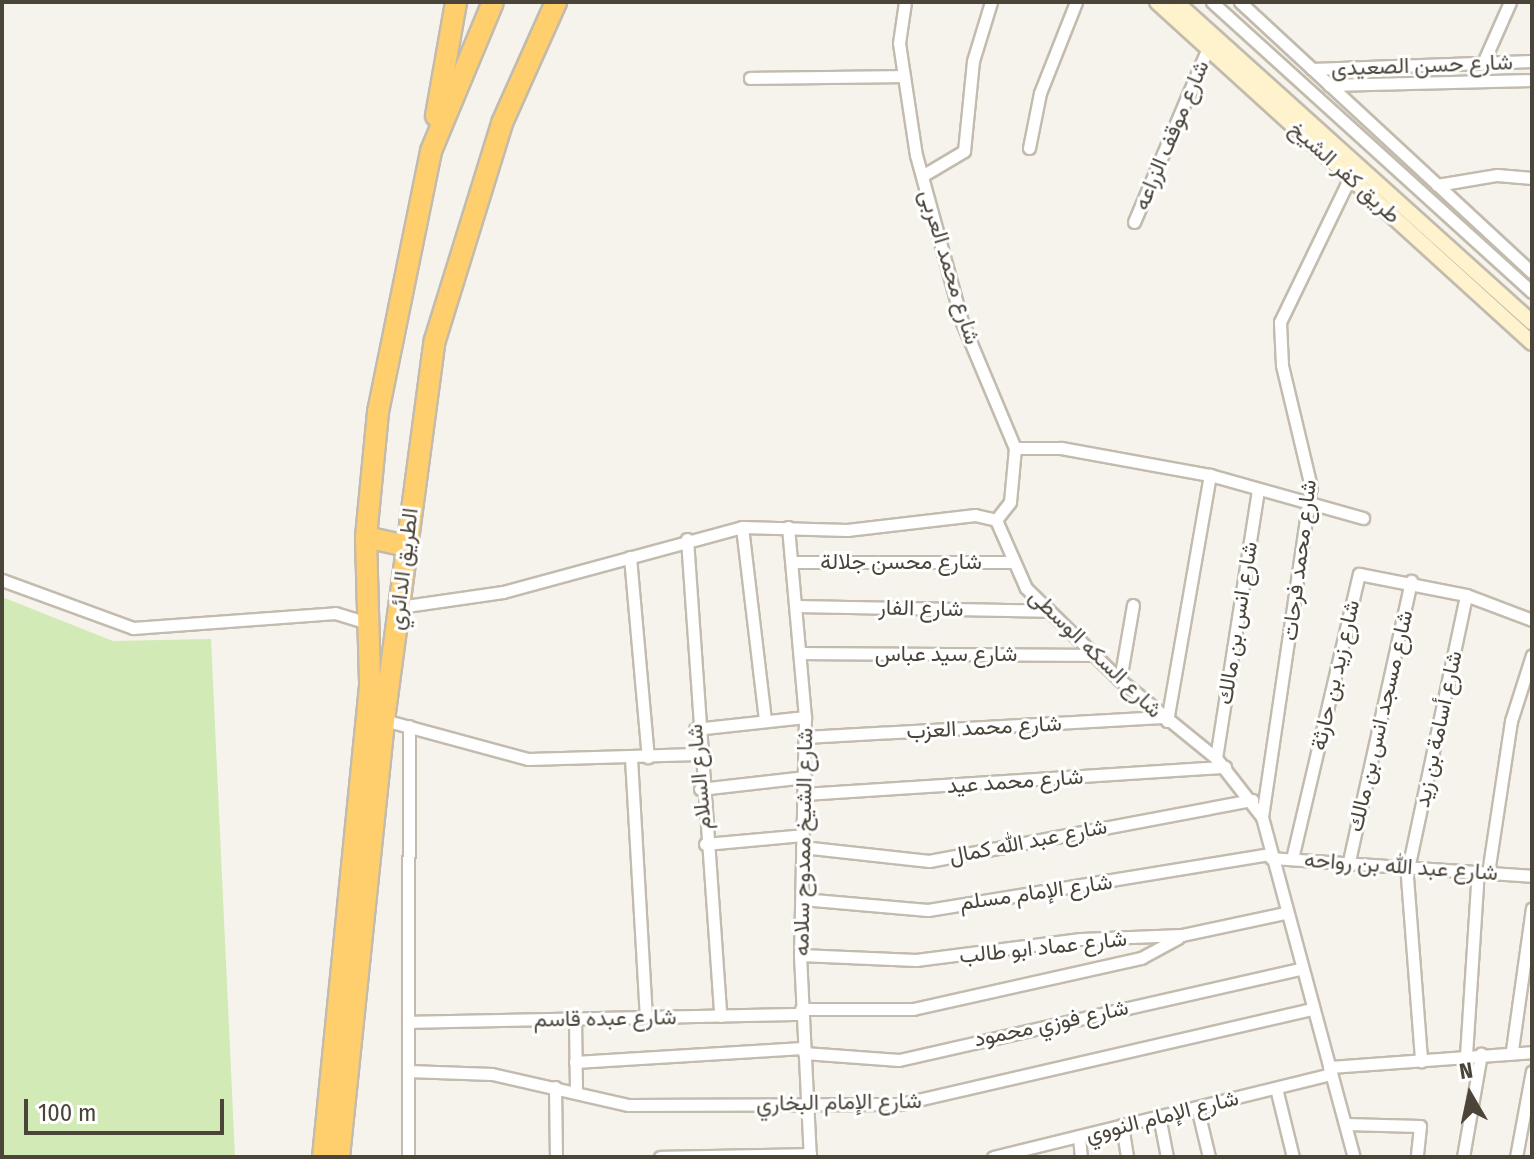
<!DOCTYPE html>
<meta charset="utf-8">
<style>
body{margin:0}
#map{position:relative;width:1534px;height:1159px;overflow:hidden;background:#f6f3ec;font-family:"Fira Sans Condensed",Vazirmatn,sans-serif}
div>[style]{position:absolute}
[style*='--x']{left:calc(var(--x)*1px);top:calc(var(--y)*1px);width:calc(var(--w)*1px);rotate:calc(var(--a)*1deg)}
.green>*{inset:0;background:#d2eab5}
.roads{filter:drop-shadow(2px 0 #c2bbae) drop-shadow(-2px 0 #c2bbae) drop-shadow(0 2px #c2bbae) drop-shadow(0 -2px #c2bbae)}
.street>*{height:11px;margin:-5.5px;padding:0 5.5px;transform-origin:5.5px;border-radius:5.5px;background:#fff}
.secondary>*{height:14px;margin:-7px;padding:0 7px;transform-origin:7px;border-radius:7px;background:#fff3cd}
.highway>*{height:20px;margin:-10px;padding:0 10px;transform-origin:10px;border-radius:10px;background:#ffcf6e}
span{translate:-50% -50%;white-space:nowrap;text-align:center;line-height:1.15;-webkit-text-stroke:6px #fff;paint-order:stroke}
.street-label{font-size:22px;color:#4b4439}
.frame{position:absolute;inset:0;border:4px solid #4b4439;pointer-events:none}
.north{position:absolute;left:1430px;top:1055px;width:80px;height:80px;-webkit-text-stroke:6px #fff;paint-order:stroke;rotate:351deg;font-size:22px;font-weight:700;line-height:32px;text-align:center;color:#4b4439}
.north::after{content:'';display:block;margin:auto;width:28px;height:36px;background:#4b4439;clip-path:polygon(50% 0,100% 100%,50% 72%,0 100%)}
.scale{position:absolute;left:24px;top:1099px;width:200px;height:36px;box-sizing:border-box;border:4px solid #4b4439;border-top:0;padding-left:10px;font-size:24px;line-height:28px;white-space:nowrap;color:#4b4439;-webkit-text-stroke:6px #fff;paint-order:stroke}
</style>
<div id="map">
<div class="green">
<div style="clip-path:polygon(2px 597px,113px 641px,211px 639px,235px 1157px,2px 1157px)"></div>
</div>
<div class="roads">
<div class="street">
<div style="--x:905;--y:2;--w:41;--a:98.3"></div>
<div style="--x:899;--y:43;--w:113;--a:81.4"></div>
<div style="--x:916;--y:155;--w:173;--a:74.6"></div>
<div style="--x:962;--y:322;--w:137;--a:67.2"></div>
<div style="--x:1015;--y:448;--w:54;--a:95.3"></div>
<div style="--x:1010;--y:502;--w:23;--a:128"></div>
<div style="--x:1212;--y:2;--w:432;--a:42.2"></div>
<div style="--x:1240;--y:2;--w:398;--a:42.8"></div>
<div style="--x:1483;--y:63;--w:67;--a:-66.1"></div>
<div style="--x:1312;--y:69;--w:220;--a:-2.1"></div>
<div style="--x:750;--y:78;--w:153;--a:-0.7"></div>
<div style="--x:1329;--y:85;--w:203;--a:-1.4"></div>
<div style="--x:1029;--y:148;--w:56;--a:-78.7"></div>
<div style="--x:1040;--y:93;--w:98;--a:-68.4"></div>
<div style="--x:922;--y:176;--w:49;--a:-30.8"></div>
<div style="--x:964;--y:151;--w:90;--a:-84.3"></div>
<div style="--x:973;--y:61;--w:62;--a:-73"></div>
<div style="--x:1437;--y:185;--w:61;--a:-9.5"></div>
<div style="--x:1497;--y:175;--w:35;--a:5"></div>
<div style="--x:1134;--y:222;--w:189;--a:-67"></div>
<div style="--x:1015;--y:448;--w:46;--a:0"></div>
<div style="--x:1061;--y:448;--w:151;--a:10.3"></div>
<div style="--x:1210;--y:475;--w:159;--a:15.7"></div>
<div style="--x:742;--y:527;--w:195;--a:83.2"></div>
<div style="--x:788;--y:527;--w:191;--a:84.9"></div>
<div style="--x:805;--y:717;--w:238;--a:91.2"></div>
<div style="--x:800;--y:955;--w:202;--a:87.2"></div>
<div style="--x:687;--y:539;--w:478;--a:86"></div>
<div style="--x:630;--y:557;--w:201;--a:84.9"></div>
<div style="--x:792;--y:562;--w:219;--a:0"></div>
<div style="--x:2;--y:580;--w:140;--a:20.1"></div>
<div style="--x:133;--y:628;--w:203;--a:-4.2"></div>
<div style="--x:335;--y:613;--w:37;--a:17"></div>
<div style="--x:796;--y:606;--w:251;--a:1.1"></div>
<div style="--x:399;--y:607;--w:105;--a:-8.2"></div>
<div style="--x:503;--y:592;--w:248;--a:-15.2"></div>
<div style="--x:742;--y:527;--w:105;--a:1.6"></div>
<div style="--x:847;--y:530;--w:129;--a:-6.7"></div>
<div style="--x:975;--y:515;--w:22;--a:13"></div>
<div style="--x:996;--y:520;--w:74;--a:66.2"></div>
<div style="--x:1026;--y:588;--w:132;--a:44.4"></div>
<div style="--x:1120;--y:680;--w:124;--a:39.1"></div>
<div style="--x:1216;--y:758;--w:75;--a:52.1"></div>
<div style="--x:1262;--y:817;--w:352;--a:74.9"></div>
<div style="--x:800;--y:653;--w:293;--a:0.4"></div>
<div style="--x:1120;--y:680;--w:76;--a:-80.2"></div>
<div style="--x:384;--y:720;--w:149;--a:15.2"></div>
<div style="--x:528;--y:759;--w:169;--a:-1.7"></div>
<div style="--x:1167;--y:721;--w:250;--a:-80.1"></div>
<div style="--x:695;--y:729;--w:111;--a:-6.2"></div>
<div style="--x:805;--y:737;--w:358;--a:-3.2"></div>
<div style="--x:631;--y:758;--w:259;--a:86.7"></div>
<div style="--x:1216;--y:758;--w:272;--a:-81.1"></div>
<div style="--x:700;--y:789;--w:106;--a:-6.5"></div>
<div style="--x:804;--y:794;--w:422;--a:-3.7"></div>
<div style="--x:1262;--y:817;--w:334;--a:-81.6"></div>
<div style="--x:1311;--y:487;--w:125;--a:-103.4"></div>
<div style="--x:1282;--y:365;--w:43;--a:-92.7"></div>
<div style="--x:1280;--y:322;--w:161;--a:-64.2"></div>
<div style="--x:705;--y:844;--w:98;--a:-5.2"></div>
<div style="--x:802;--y:847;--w:128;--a:6.3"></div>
<div style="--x:929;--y:861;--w:329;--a:-10.7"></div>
<div style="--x:1271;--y:858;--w:262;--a:3.9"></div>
<div style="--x:1292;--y:859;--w:293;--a:-76.8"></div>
<div style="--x:1359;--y:574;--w:109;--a:11.1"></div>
<div style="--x:1466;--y:595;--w:71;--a:20.7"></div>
<div style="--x:1349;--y:861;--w:287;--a:-77.5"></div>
<div style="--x:1406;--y:864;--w:198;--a:85.6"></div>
<div style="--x:1409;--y:864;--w:275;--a:-78"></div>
<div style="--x:1488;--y:873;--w:154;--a:-81.4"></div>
<div style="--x:1511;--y:721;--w:69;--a:-72.3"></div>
<div style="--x:802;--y:899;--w:126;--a:5"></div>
<div style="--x:928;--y:910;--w:347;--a:-9.3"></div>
<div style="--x:800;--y:955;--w:116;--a:2.5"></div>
<div style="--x:916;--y:960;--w:166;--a:-7.3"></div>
<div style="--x:1081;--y:939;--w:101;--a:-2.3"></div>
<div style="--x:1182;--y:935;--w:105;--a:-12.1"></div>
<div style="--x:801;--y:1009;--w:112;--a:0"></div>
<div style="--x:913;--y:1009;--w:234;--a:-12.6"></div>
<div style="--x:1141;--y:958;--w:42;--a:-28.4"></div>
<div style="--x:575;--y:1018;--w:75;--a:89.2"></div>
<div style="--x:408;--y:1022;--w:393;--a:-1.2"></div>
<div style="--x:1512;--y:1050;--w:143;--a:-82"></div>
<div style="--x:804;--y:1053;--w:95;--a:4.2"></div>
<div style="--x:899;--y:1060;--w:409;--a:-12.8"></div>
<div style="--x:1466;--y:1055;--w:184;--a:-86.3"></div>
<div style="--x:575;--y:1062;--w:228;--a:-3.5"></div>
<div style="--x:1329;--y:1067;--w:204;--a:-4.2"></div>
<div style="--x:408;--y:1071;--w:84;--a:2"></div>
<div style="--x:492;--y:1074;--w:140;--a:12.8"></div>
<div style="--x:629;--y:1105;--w:271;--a:-0.2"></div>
<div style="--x:900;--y:1104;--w:422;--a:-13"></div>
<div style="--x:555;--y:1087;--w:70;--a:89.2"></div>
<div style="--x:1276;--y:1088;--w:71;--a:76.2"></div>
<div style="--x:1197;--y:1107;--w:51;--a:76.5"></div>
<div style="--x:1159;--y:1116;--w:42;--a:79"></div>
<div style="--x:1345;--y:1124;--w:75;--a:1.5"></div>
<div style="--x:1420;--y:1126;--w:31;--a:96"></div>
<div style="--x:1122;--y:1125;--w:32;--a:81"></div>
<div style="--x:1079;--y:1136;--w:21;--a:85"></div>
<div style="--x:408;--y:1157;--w:431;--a:-89.9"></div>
<div style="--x:660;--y:1157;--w:150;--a:-1.1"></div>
<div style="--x:993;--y:1157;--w:348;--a:-13.8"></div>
<div style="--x:1463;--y:1157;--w:105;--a:-80.1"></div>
<div style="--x:1516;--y:1157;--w:87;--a:-79.5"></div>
</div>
<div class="secondary">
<div style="--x:1157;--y:2;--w:507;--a:42.28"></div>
<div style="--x:1176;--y:2;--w:479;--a:42"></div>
</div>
<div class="highway">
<div style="--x:436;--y:116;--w:116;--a:-80"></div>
<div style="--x:366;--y:537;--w:41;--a:12.7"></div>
<div style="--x:323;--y:1157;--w:477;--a:-84.3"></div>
<div style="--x:370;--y:682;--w:145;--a:-91.6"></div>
<div style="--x:366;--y:537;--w:126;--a:-84.5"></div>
<div style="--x:378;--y:412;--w:266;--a:-78.5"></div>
<div style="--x:431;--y:151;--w:161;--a:-67.4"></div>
<div style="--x:339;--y:1157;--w:439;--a:-84.1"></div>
<div style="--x:384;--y:720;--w:383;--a:-82.4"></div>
<div style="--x:435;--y:340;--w:227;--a:-72.8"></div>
<div style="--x:502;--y:123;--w:133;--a:-65.9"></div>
</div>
</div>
<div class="street-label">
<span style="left:1422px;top:65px;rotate:-2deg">شارع حسن الصعيدى</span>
<span style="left:1171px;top:135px;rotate:-67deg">شارع موقف الزراعه</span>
<span style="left:1345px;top:172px;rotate:42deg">طريق كفر الشيخ</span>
<span style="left:950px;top:267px;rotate:73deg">شارع محمد العربى</span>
<span style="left:1299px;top:560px;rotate:-83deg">شارع محمد فرحات</span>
<span style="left:901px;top:562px">شارع محسن جلالة</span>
<span style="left:403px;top:569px;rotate:-83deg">الطريق الدائري</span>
<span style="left:921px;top:608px;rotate:1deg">شارع الفار</span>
<span style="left:1237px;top:623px;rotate:-81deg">شارع انس بن مالك</span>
<span style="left:1096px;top:653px;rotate:44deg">شارع السكه الوسطى</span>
<span style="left:946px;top:654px">شارع سيد عباس</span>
<span style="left:1335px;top:675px;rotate:-77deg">شارع زيد بن حارثة</span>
<span style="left:1380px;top:721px;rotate:-77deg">شارع مسجد انس بن مالك</span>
<span style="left:984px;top:727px;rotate:-3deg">شارع محمد العزب</span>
<span style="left:1438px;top:729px;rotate:-78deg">شارع أسامة بن زيد</span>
<span style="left:699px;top:777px;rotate:-95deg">شارع السلام</span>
<span style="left:1015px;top:781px;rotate:-4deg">شارع محمد عيد</span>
<span style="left:1028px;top:841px;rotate:-11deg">شارع عبد الله كمال</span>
<span style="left:803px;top:842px;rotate:-89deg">شارع الشيخ ممدوح سلامه</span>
<span style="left:1401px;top:866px;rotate:4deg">شارع عبد الله بن رواحه</span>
<span style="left:1036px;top:892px;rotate:-8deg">شارع الإمام مسلم</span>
<span style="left:1043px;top:947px;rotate:-6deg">شارع عماد ابو طالب</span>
<span style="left:605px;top:1018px;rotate:-1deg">شارع عبده قاسم</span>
<span style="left:1051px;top:1023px;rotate:-12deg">شارع فوزي محمود</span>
<span style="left:839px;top:1102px;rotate:-1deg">شارع الإمام البخاري</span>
<span style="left:1162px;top:1116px;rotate:-14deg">شارع الإمام النووي</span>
</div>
<div class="frame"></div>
<div class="north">N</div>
<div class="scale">100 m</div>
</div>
